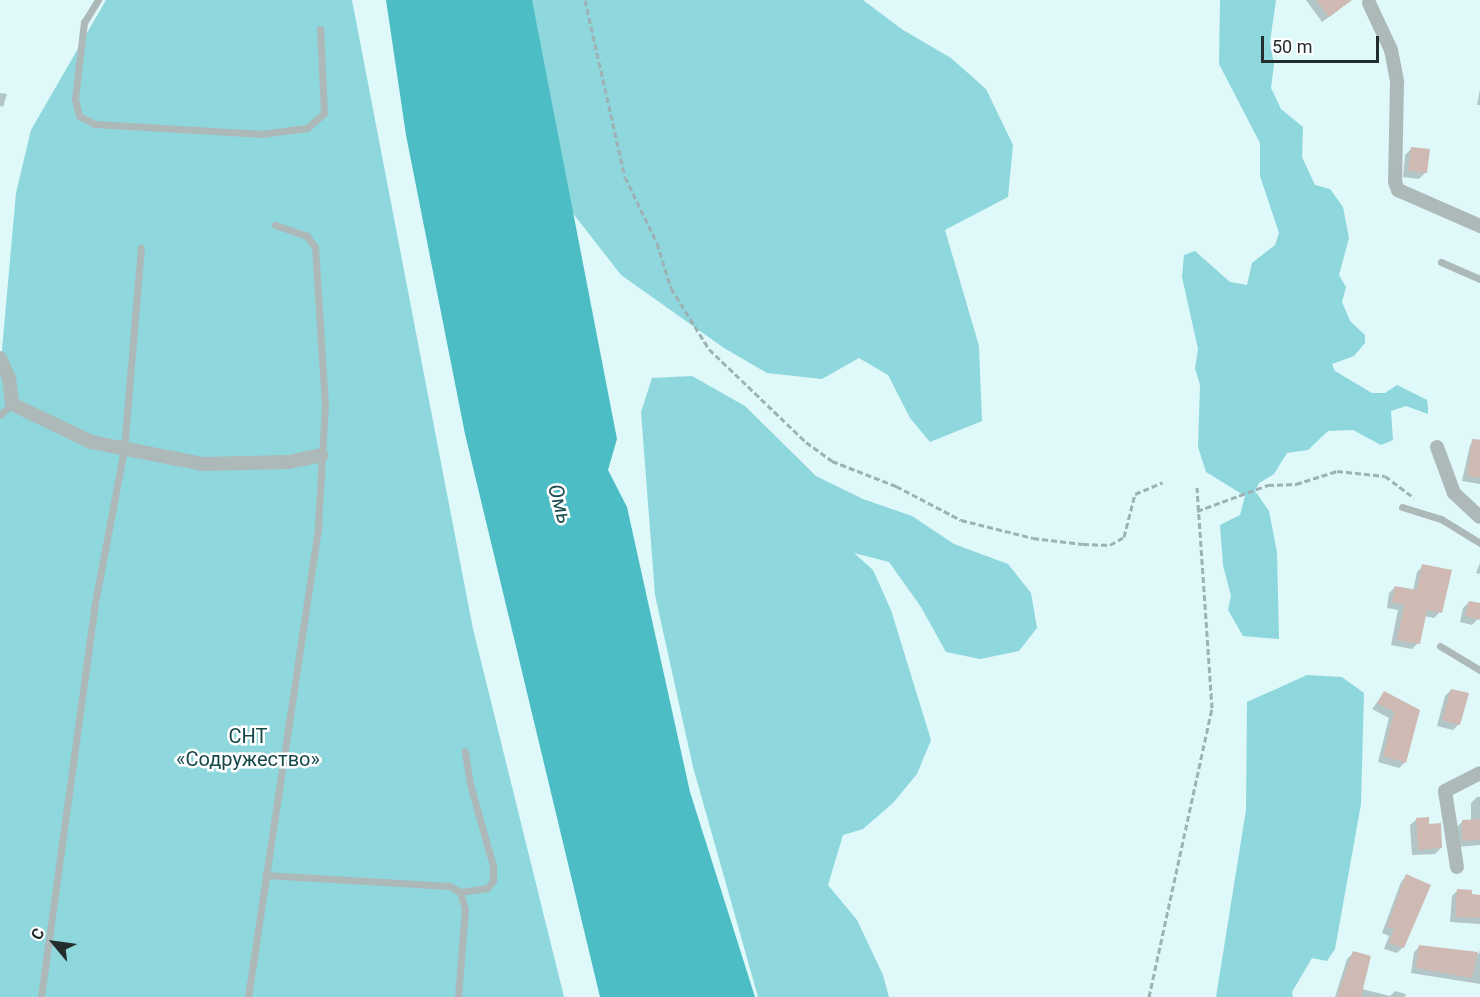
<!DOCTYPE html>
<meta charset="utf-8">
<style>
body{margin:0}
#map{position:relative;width:1480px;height:997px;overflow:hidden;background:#dff8fa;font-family:Roboto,sans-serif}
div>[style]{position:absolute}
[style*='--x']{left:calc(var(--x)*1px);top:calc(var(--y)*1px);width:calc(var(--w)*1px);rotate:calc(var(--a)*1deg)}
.green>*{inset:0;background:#8ed7dc}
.water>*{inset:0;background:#4dbdc5}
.shadow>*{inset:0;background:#0003}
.building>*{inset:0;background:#cebab2}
.path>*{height:3px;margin-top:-1.5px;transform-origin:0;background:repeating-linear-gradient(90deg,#9eb1b3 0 6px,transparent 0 9px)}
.lane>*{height:7px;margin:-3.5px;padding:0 3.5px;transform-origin:3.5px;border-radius:3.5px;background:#adb8b8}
.street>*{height:14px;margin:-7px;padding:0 7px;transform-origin:7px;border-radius:7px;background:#adb8b8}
span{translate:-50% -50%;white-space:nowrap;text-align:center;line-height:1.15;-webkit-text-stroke:5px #fff;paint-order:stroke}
.park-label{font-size:20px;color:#15474b}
.water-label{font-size:21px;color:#1e4f52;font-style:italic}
.north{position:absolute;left:24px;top:913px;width:60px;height:60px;-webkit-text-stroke:4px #fff;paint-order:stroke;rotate:299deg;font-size:16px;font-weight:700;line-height:24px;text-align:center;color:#242d2e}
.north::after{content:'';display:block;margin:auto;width:21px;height:27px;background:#242d2e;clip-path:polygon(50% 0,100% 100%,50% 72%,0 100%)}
.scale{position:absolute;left:1261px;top:36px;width:118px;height:27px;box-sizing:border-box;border:3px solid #242d2e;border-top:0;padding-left:8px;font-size:18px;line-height:21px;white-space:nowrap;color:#242d2e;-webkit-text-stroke:4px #fff;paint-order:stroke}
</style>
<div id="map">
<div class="green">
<div style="clip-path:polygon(106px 0,352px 0,473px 629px,564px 997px,0 997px,0 372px,16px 193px,31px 130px)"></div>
<div style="clip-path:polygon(508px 0,863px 0,903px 30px,951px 58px,986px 89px,1013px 145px,1008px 197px,945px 230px,979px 346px,982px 421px,930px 442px,910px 418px,888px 375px,859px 358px,822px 379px,767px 373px,724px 348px,621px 275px,547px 180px)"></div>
<div style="clip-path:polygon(1220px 0,1276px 0,1270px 42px,1274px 65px,1271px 88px,1281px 109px,1303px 127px,1302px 157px,1315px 185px,1330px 189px,1343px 207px,1349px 238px,1339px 275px,1346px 287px,1342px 302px,1350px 321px,1365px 335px,1365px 343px,1354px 356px,1332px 364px,1335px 371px,1372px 393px,1385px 393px,1397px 385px,1427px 400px,1428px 407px,1428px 414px,1406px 406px,1391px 411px,1393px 440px,1381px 445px,1353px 430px,1328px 431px,1308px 450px,1287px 453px,1274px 474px,1259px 483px,1255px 491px,1269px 511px,1277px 552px,1279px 639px,1243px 636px,1228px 610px,1231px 596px,1223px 565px,1220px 525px,1240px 515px,1245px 496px,1206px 472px,1198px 447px,1200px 385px,1195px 368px,1198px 349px,1182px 277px,1184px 255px,1195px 251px,1230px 282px,1247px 285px,1252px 263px,1275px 245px,1279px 233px,1260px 176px,1260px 143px,1219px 64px)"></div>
<div style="clip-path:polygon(692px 376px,745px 406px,816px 476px,863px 499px,912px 516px,954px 544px,1008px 564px,1031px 593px,1037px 628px,1019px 651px,980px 659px,946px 652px,921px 607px,889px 562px,854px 553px,873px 570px,891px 610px,931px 740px,917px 774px,893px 803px,863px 829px,843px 835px,828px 885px,857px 920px,883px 975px,889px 997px,758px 997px,693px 767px,655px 595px,641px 412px,652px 378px)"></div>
<div style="clip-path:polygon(1307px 675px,1342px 677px,1364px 693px,1361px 804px,1335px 949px,1327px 961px,1312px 958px,1292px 992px,1293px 997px,1216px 997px,1246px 810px,1247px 702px)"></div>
</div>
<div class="water">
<div style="clip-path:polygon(386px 0,532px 0,617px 439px,608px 470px,627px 507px,690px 792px,755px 997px,600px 997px,465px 434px,406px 135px)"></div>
</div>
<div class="shadow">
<div style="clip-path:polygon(1306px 0,1343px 0,1340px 9px,1322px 22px)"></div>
<div style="clip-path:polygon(1480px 89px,1480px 105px,1477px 105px)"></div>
<div style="clip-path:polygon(0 93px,7px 94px,3px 107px,0 106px)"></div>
<div style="clip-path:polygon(1411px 149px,1425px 173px,1419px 179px,1403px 177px,1405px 155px)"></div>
<div style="clip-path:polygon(1476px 439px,1480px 440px,1480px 484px,1462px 481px,1470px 445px)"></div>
<div style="clip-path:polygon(1480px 563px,1480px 574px,1476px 573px)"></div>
<div style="clip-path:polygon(1423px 566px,1440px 612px,1434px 618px,1424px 616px,1418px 643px,1412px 649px,1391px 645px,1398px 610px,1387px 608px,1389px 593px,1395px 587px,1413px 591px,1417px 572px)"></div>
<div style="clip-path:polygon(1469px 602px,1480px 605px,1478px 619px,1472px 625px,1460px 622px,1463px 608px)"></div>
<div style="clip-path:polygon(1451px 690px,1459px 724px,1453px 730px,1437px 726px,1445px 696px)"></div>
<div style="clip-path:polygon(1384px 693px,1418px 711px,1405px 762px,1399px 768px,1378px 762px,1389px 718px,1372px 709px)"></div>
<div style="clip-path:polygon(1477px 797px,1480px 797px,1480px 845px,1457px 847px,1456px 828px,1462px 822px,1471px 821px,1471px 803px)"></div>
<div style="clip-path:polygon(1417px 819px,1441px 848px,1435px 854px,1412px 855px,1410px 825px)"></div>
<div style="clip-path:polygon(1406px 876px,1403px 947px,1397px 953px,1384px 949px,1389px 936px,1382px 933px,1401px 882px)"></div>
<div style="clip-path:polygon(1458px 890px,1480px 897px,1480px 924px,1450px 922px,1452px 896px)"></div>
<div style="clip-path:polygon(1420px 946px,1479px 954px,1480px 949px,1480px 984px,1411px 973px,1414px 952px)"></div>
<div style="clip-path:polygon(1354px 952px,1362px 989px,1390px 996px,1395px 991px,1406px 994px,1405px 997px,1335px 997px,1347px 959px)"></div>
</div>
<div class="building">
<div style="clip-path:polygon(1316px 0,1352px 0,1329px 17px)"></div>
<div style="clip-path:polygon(1411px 147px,1430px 149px,1427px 173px,1408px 171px)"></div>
<div style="clip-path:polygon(1472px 439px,1480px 440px,1480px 478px,1467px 476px)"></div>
<div style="clip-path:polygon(1422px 564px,1452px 570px,1442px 613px,1427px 610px,1420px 644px,1397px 640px,1404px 605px,1392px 602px,1395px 586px,1417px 590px)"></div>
<div style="clip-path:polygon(1469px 601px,1480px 603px,1480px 620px,1465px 616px)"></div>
<div style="clip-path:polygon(1451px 689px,1469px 693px,1460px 725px,1442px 720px)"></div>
<div style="clip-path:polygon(1384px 691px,1420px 710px,1406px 763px,1383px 756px,1394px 712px,1377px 703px)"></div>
<div style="clip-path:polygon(1429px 817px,1429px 824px,1441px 823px,1442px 848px,1418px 850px,1416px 818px)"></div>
<div style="clip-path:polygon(1480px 819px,1480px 840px,1462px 841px,1462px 820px)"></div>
<div style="clip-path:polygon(1406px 874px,1431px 885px,1404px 948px,1389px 943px,1394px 929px,1387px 927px)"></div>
<div style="clip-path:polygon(1457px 889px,1472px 890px,1472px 894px,1480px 895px,1480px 918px,1455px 917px)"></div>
<div style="clip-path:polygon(1419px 945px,1478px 952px,1472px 978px,1416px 968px)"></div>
<div style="clip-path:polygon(1353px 951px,1371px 956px,1361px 997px,1337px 997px)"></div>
</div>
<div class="path">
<div style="--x:585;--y:0;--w:181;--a:77.3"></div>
<div style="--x:625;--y:177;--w:73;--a:64.1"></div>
<div style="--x:657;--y:243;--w:47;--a:72.7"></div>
<div style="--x:671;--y:288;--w:72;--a:58.1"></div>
<div style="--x:709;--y:349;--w:134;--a:43.8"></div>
<div style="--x:806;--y:442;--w:32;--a:36"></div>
<div style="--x:832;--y:461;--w:69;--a:21.3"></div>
<div style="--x:896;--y:486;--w:73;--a:27.6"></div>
<div style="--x:961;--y:520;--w:74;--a:14"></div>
<div style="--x:1033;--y:538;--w:50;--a:6.8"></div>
<div style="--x:1083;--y:544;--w:27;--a:2"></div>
<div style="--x:1110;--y:545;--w:16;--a:-30"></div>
<div style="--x:1124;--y:537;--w:44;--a:-75.7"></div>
<div style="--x:1135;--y:494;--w:30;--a:-23"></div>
<div style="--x:1197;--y:511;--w:76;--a:-20.1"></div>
<div style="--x:1268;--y:485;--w:28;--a:-2"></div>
<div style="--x:1296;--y:484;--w:43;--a:-17.6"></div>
<div style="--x:1337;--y:471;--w:48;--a:5.9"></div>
<div style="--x:1385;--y:476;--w:36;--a:37"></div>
<div style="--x:1149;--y:997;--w:296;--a:-77.7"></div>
<div style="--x:1212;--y:708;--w:221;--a:-93.9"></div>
</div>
<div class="lane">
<div style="--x:98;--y:0;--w:26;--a:122"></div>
<div style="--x:84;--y:22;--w:78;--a:96.7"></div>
<div style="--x:75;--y:99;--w:17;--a:77"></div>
<div style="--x:79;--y:116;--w:18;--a:27"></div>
<div style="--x:95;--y:124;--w:166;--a:3.4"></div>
<div style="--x:261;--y:134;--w:46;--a:-7.4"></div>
<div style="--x:307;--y:128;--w:23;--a:-41"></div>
<div style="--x:324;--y:113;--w:84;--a:-92.7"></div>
<div style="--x:1441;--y:262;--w:43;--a:23.6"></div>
<div style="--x:0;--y:415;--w:16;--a:-43"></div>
<div style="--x:1402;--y:507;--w:41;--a:17.1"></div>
<div style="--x:1441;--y:519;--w:46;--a:31.6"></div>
<div style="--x:1440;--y:646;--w:47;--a:31"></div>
<div style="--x:265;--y:875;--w:185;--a:3.4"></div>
<div style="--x:450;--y:886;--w:12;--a:31"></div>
<div style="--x:460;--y:892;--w:27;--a:-8"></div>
<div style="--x:487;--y:888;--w:9;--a:-49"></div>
<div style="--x:493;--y:881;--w:15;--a:-90"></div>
<div style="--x:493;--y:866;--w:85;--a:-105.7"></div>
<div style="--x:470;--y:784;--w:33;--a:-99"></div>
<div style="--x:41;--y:997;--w:393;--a:-82.2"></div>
<div style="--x:94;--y:608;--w:162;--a:-79.3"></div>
<div style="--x:124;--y:449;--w:202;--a:-85.2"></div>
<div style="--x:248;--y:997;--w:476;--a:-81.5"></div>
<div style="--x:318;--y:526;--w:120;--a:-86.7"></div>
<div style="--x:325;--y:406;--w:159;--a:-93.6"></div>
<div style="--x:315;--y:247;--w:14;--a:-126"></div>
<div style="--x:307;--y:236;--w:34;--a:-161"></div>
<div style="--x:458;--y:997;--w:88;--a:-85.5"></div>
<div style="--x:465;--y:909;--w:18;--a:-106"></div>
</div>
<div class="street">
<div style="--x:1369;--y:3;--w:52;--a:64.9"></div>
<div style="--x:1391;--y:50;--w:33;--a:79"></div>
<div style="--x:1397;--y:82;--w:100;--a:91.1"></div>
<div style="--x:1395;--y:182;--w:9;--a:69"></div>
<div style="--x:1398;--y:190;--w:90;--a:23.7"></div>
<div style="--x:0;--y:358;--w:22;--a:66"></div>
<div style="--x:9;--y:378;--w:26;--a:83"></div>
<div style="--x:12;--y:404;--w:88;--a:25.7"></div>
<div style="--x:91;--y:442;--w:113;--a:11.2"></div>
<div style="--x:202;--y:464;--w:87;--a:-1.3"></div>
<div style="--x:289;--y:462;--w:33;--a:-12"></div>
<div style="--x:1437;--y:447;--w:49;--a:69.7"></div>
<div style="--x:1454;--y:493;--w:35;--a:43"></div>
<div style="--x:1457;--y:867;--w:77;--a:-99"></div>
<div style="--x:1445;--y:791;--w:39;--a:-27"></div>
</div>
<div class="park-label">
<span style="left:248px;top:748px">СНТ<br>«Содружество»</span>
</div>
<div class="water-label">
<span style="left:560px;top:504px;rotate:74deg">Омь</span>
</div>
<div class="north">С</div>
<div class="scale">50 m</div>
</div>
